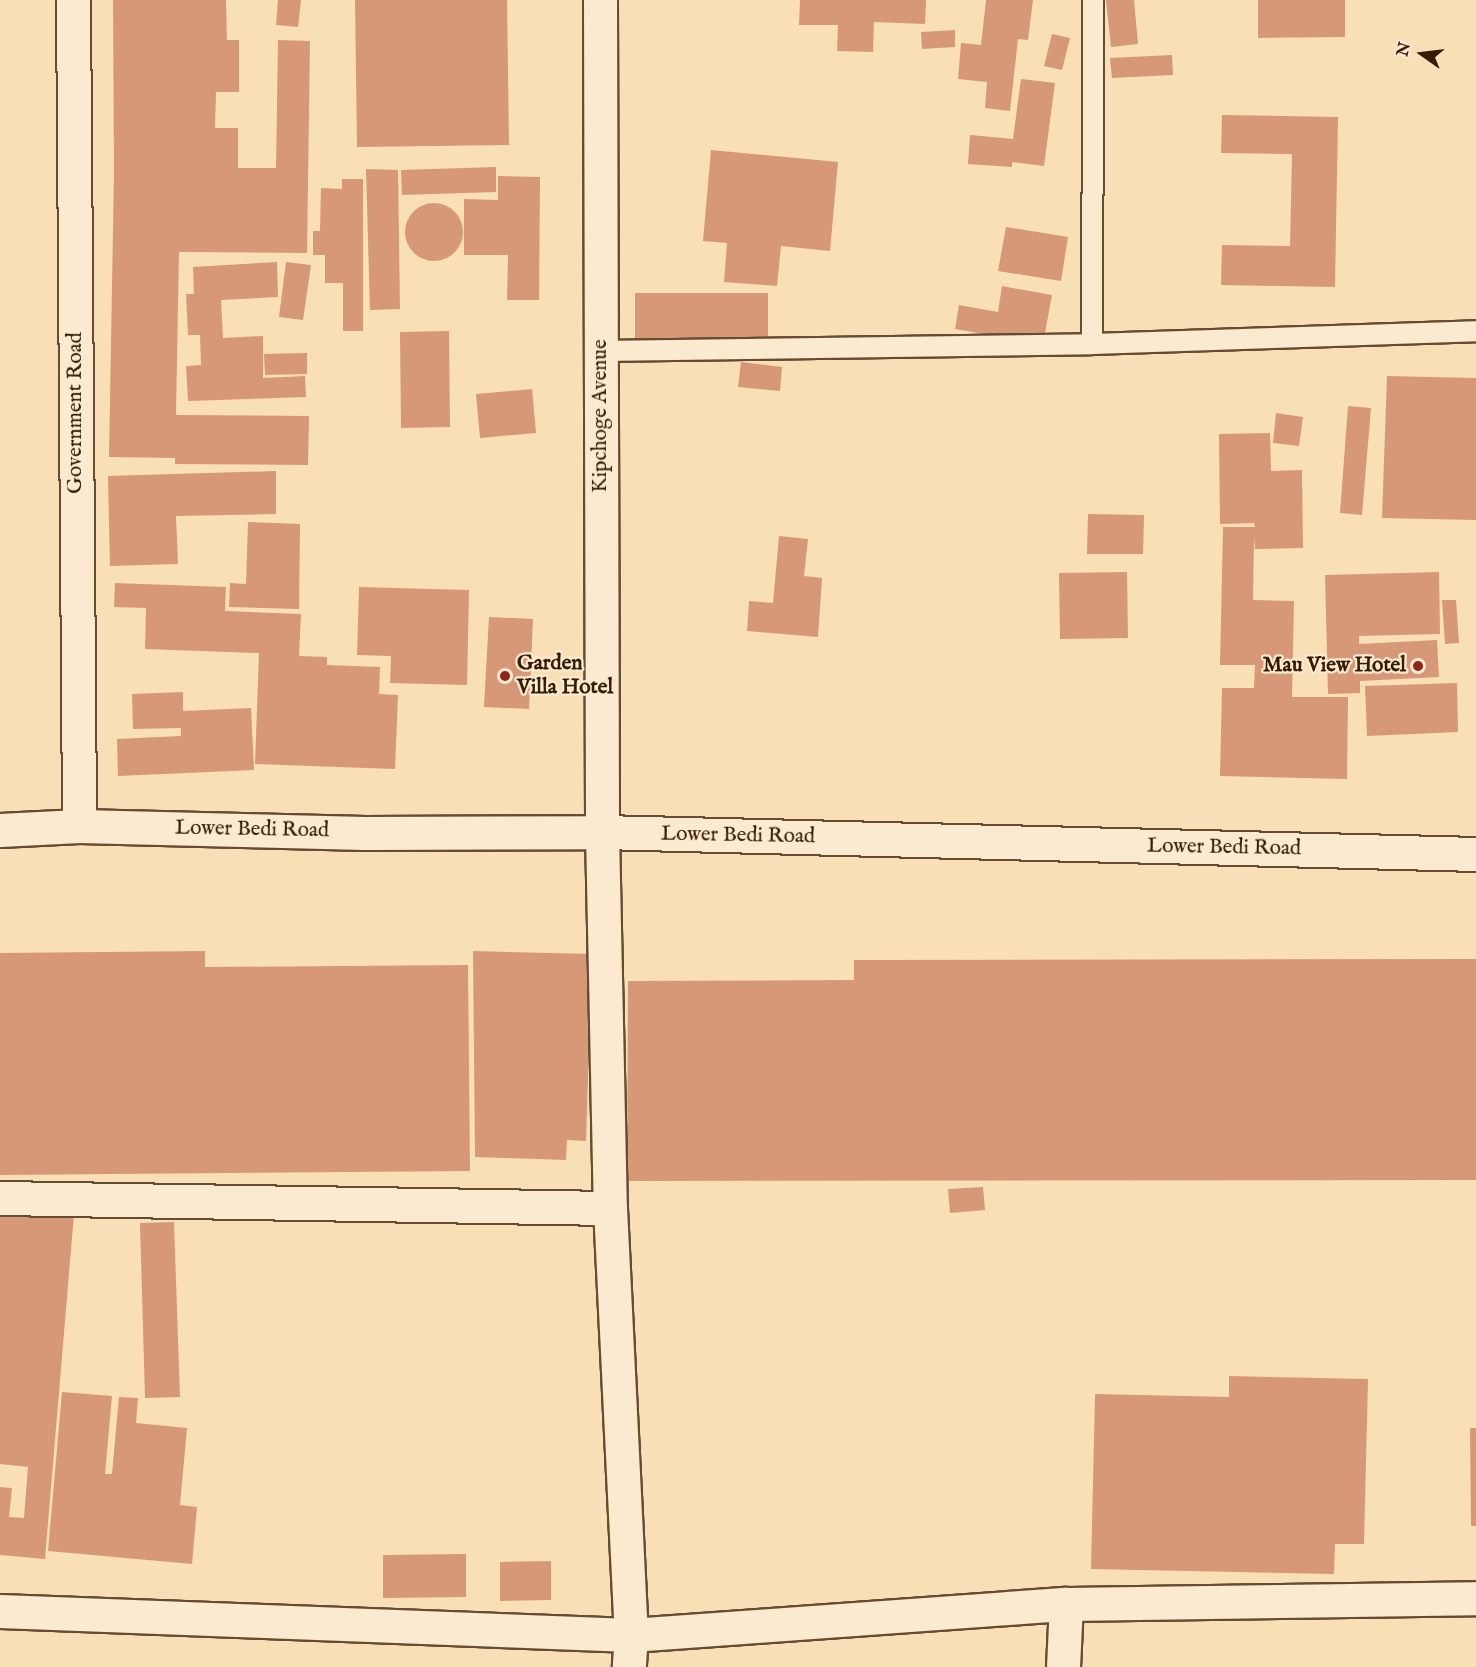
<!DOCTYPE html>
<style>
body{margin:0}
#map{position:relative;width:1476px;height:1667px;overflow:hidden;background:#f9dfb6;font-family:"IM FELL English",serif}
div>[style]{position:absolute}
[style*='--x']{left:calc(var(--x)*1px);top:calc(var(--y)*1px);width:calc(var(--w)*1px);rotate:calc(var(--a)*1deg)}
.building>*{inset:0;background:#d79877}
.round{border-radius:50%}
.roads{filter:drop-shadow(2px 0 #664d31) drop-shadow(-2px 0 #664d31) drop-shadow(0 2px #664d31) drop-shadow(0 -2px #664d31)}
.service>*{height:20px;margin:-10px;padding:0 10px;transform-origin:10px;border-radius:10px;background:#fbead0}
.minor>*{height:33px;margin:-16.5px;padding:0 16.5px;transform-origin:16.5px;border-radius:16.5px;background:#fbead0}
.dots>*{width:16px;height:16px;translate:-50% -50%;box-sizing:border-box;border:3px solid #fbead0;border-radius:50%}
span{translate:-50% -50%;white-space:nowrap;text-align:center;line-height:1.15;-webkit-text-stroke:4.5px #fbead0;paint-order:stroke}
.street-label{font-size:21px;color:#351c05}
.poi-label{font-size:21px;color:#351c05;font-weight:700}
.left{translate:0 -50%;text-align:left}
.right{translate:-100% -50%;text-align:right}
.north{position:absolute;left:1392px;top:24px;width:60px;height:60px;-webkit-text-stroke:4px #fbead0;paint-order:stroke;rotate:284deg;font-size:16px;font-weight:700;line-height:24px;text-align:center;color:#351c05}
.north::after{content:'';display:block;margin:auto;width:21px;height:27px;background:#351c05;clip-path:polygon(50% 0,100% 100%,50% 72%,0 100%)}
</style>
<div id="map">
<div class="building">
<div style="clip-path:polygon(113px 0,226px 0,227px 40px,239px 40px,239px 92px,216px 92px,215px 128px,238px 128px,238px 168px,276px 168px,278px 40px,310px 41px,307px 253px,179px 252px,176px 415px,309px 416px,308px 465px,175px 464px,175px 458px,109px 457px,114px 173px)"></div>
<div style="clip-path:polygon(278px 0,301px 0,298px 27px,276px 25px)"></div>
<div style="clip-path:polygon(355px 0,507px 0,509px 145px,357px 147px)"></div>
<div style="clip-path:polygon(800px 0,926px 0,925px 24px,874px 22px,873px 52px,837px 51px,838px 25px,799px 25px)"></div>
<div style="clip-path:polygon(986px 0,1033px 0,1028px 40px,1018px 39px,1010px 111px,985px 108px,987px 82px,958px 79px,961px 43px,981px 45px)"></div>
<div style="clip-path:polygon(1106px 0,1134px 0,1138px 44px,1111px 47px)"></div>
<div style="clip-path:polygon(1258px 0,1345px 0,1345px 37px,1258px 38px)"></div>
<div style="clip-path:polygon(955px 30px,955px 47px,922px 49px,921px 32px)"></div>
<div style="clip-path:polygon(1052px 34px,1070px 38px,1062px 70px,1044px 66px)"></div>
<div style="clip-path:polygon(1172px 55px,1173px 75px,1112px 78px,1110px 58px)"></div>
<div style="clip-path:polygon(1021px 79px,1055px 83px,1044px 166px,1012px 162px,1012px 167px,968px 164px,970px 135px,1013px 139px)"></div>
<div style="clip-path:polygon(1222px 115px,1338px 117px,1335px 287px,1221px 285px,1222px 245px,1290px 246px,1292px 154px,1221px 153px)"></div>
<div style="clip-path:polygon(711px 150px,838px 162px,830px 251px,781px 246px,777px 286px,724px 282px,727px 243px,703px 241px)"></div>
<div style="clip-path:polygon(496px 167px,496px 192px,402px 195px,401px 170px)"></div>
<div style="clip-path:polygon(366px 169px,398px 170px,400px 309px,370px 310px)"></div>
<div style="clip-path:polygon(498px 176px,540px 177px,539px 300px,507px 300px,508px 255px,464px 255px,464px 199px,498px 200px)"></div>
<div style="clip-path:polygon(342px 179px,363px 179px,363px 331px,343px 331px,343px 283px,325px 283px,325px 255px,313px 255px,313px 231px,320px 231px,321px 188px,342px 189px)"></div>
<div class="round" style="left:405px;top:203px;width:58px;height:58px"></div>
<div style="clip-path:polygon(1006px 227px,1068px 237px,1061px 281px,998px 271px)"></div>
<div style="clip-path:polygon(277px 262px,278px 297px,221px 300px,223px 338px,263px 336px,263px 378px,305px 376px,306px 397px,188px 401px,186px 366px,201px 365px,200px 335px,188px 335px,186px 294px,194px 294px,193px 267px)"></div>
<div style="clip-path:polygon(286px 262px,311px 265px,303px 320px,279px 317px)"></div>
<div style="clip-path:polygon(1002px 286px,1052px 295px,1043px 344px,955px 329px,959px 305px,998px 312px)"></div>
<div style="clip-path:polygon(635px 293px,768px 293px,768px 339px,635px 339px)"></div>
<div style="clip-path:polygon(449px 331px,450px 427px,401px 428px,400px 332px)"></div>
<div style="clip-path:polygon(307px 353px,307px 374px,265px 375px,264px 354px)"></div>
<div style="clip-path:polygon(741px 362px,782px 367px,780px 391px,738px 387px)"></div>
<div style="clip-path:polygon(1387px 376px,1476px 378px,1476px 520px,1382px 518px)"></div>
<div style="clip-path:polygon(532px 389px,536px 433px,480px 438px,476px 394px)"></div>
<div style="clip-path:polygon(1348px 406px,1371px 408px,1362px 515px,1340px 513px)"></div>
<div style="clip-path:polygon(1276px 413px,1303px 417px,1299px 446px,1273px 443px)"></div>
<div style="clip-path:polygon(1270px 433px,1271px 471px,1302px 470px,1303px 548px,1255px 549px,1254px 537px,1253px 600px,1294px 601px,1292px 697px,1348px 697px,1347px 779px,1220px 776px,1222px 688px,1254px 688px,1255px 665px,1220px 665px,1223px 527px,1255px 527px,1254px 523px,1220px 524px,1219px 434px)"></div>
<div style="clip-path:polygon(276px 471px,276px 514px,176px 516px,178px 564px,110px 566px,108px 476px)"></div>
<div style="clip-path:polygon(1088px 514px,1144px 515px,1143px 554px,1087px 554px)"></div>
<div style="clip-path:polygon(248px 522px,300px 524px,299px 609px,229px 607px,230px 583px,246px 584px)"></div>
<div style="clip-path:polygon(779px 536px,808px 539px,804px 576px,822px 578px,818px 637px,747px 631px,749px 601px,773px 603px)"></div>
<div style="clip-path:polygon(1127px 572px,1128px 638px,1060px 639px,1059px 573px)"></div>
<div style="clip-path:polygon(1439px 572px,1440px 634px,1359px 636px,1359px 644px,1437px 640px,1439px 677px,1360px 681px,1360px 693px,1328px 694px,1325px 575px)"></div>
<div style="clip-path:polygon(115px 583px,226px 587px,225px 611px,301px 614px,299px 656px,327px 657px,327px 665px,380px 667px,379px 694px,398px 695px,395px 769px,255px 764px,259px 653px,145px 649px,146px 608px,114px 607px)"></div>
<div style="clip-path:polygon(359px 587px,469px 590px,467px 685px,390px 683px,391px 656px,357px 655px)"></div>
<div style="clip-path:polygon(1442px 600px,1456px 600px,1459px 643px,1445px 644px)"></div>
<div style="clip-path:polygon(489px 617px,533px 619px,529px 709px,484px 707px)"></div>
<div style="clip-path:polygon(1457px 683px,1458px 732px,1367px 736px,1365px 686px)"></div>
<div style="clip-path:polygon(183px 692px,183px 711px,251px 708px,254px 770px,118px 776px,117px 739px,181px 736px,181px 728px,133px 729px,132px 694px)"></div>
<div style="clip-path:polygon(205px 951px,205px 967px,468px 965px,470px 1171px,0 1175px,0 953px)"></div>
<div style="clip-path:polygon(473px 951px,592px 954px,586px 1141px,567px 1140px,566px 1160px,475px 1157px)"></div>
<div style="clip-path:polygon(1476px 959px,1476px 1180px,627px 1181px,628px 981px,854px 980px,854px 960px)"></div>
<div style="clip-path:polygon(983px 1187px,985px 1210px,950px 1213px,948px 1189px)"></div>
<div style="clip-path:polygon(74px 1214px,45px 1559px,0 1555px,0 1487px,12px 1488px,9px 1517px,24px 1518px,28px 1467px,0 1464px,0 1215px)"></div>
<div style="clip-path:polygon(174px 1222px,180px 1397px,145px 1398px,140px 1223px)"></div>
<div style="clip-path:polygon(1229px 1376px,1368px 1379px,1364px 1544px,1335px 1544px,1334px 1574px,1091px 1569px,1095px 1394px,1229px 1397px)"></div>
<div style="clip-path:polygon(62px 1392px,112px 1396px,105px 1474px,112px 1474px,119px 1397px,138px 1398px,136px 1423px,187px 1428px,180px 1505px,197px 1507px,192px 1564px,48px 1551px)"></div>
<div style="clip-path:polygon(1470px 1428px,1476px 1428px,1476px 1526px,1471px 1526px)"></div>
<div style="clip-path:polygon(466px 1554px,466px 1597px,383px 1598px,383px 1555px)"></div>
<div style="clip-path:polygon(551px 1561px,551px 1600px,500px 1601px,500px 1562px)"></div>
</div>
<div class="roads">
<div class="service">
<div style="--x:1092;--y:344;--w:344;--a:-89.8"></div>
<div style="--x:601;--y:351;--w:491;--a:-0.8"></div>
<div style="--x:1092;--y:344;--w:384;--a:-1.9"></div>
</div>
<div class="minor">
<div style="--x:73;--y:0;--w:826;--a:89.58"></div>
<div style="--x:600;--y:0;--w:832;--a:89.86"></div>
<div style="--x:602;--y:832;--w:376;--a:88.8"></div>
<div style="--x:610;--y:1208;--w:428;--a:87.2"></div>
<div style="--x:631;--y:1635;--w:32;--a:94"></div>
<div style="--x:0;--y:830;--w:79;--a:-2.9"></div>
<div style="--x:79;--y:826;--w:286;--a:1.4"></div>
<div style="--x:365;--y:833;--w:237;--a:-0.2"></div>
<div style="--x:602;--y:832;--w:874;--a:1.44"></div>
<div style="--x:0;--y:1198;--w:610;--a:0.94"></div>
<div style="--x:0;--y:1611;--w:631;--a:2.18"></div>
<div style="--x:631;--y:1635;--w:436;--a:-4.1"></div>
<div style="--x:1063;--y:1667;--w:63;--a:-87.3"></div>
<div style="--x:1066;--y:1604;--w:410;--a:-0.8"></div>
</div>
</div>
<div class="dots">
<div style="left:1418px;top:666px;background:#8f2418"></div>
<div style="left:505px;top:676px;background:#8f2418"></div>
</div>
<div class="street-label">
<span style="left:76px;top:413px;rotate:-90deg">Government Road</span>
<span style="left:601px;top:416px;rotate:-90deg">Kipchoge Avenue</span>
<span style="left:252px;top:830px;rotate:1deg">Lower Bedi Road</span>
<span style="left:738px;top:836px;rotate:1deg">Lower Bedi Road</span>
<span style="left:1224px;top:848px;rotate:1deg">Lower Bedi Road</span>
</div>
<div class="poi-label">
<span class="left" style="left:517px;top:676px">Garden<br>Villa Hotel</span>
<span class="right" style="left:1406px;top:666px">Mau View Hotel</span>
</div>
<div class="north">N</div>
</div>
